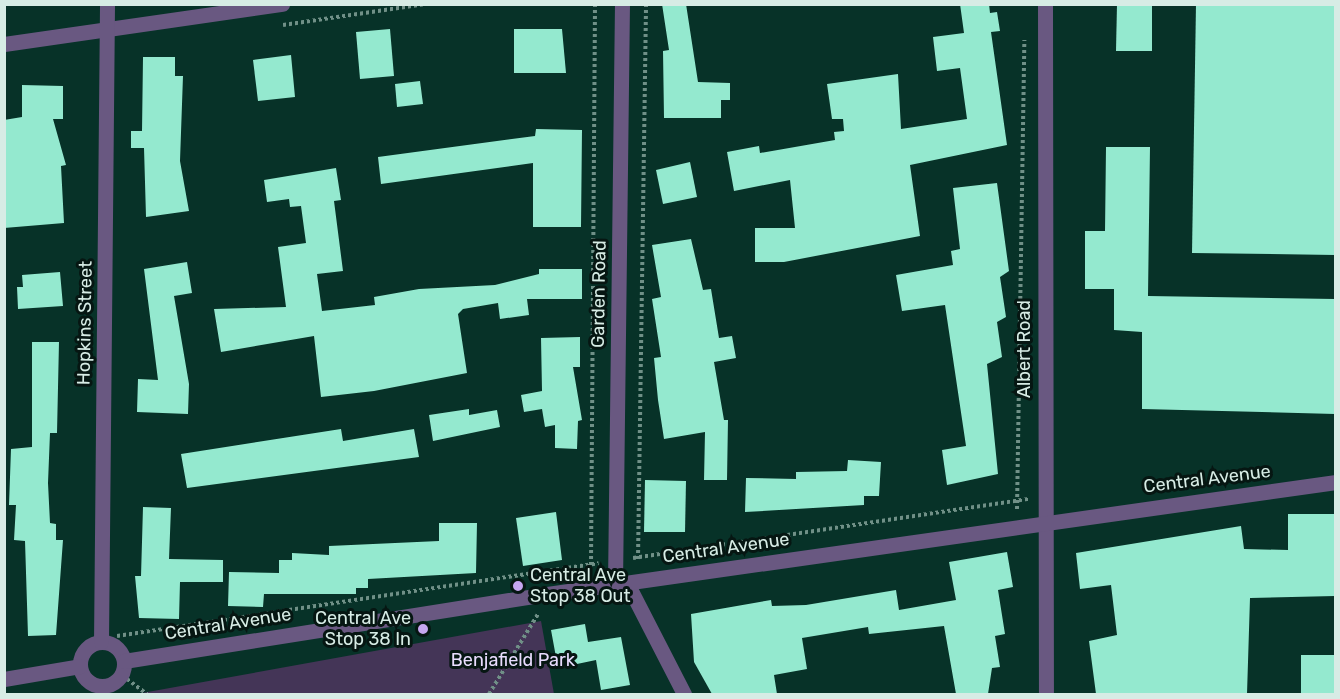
<!DOCTYPE html>
<style>
body{margin:0}
#map{position:relative;width:1340px;height:699px;overflow:hidden;background:#073228;font-family:Rubik,sans-serif}
div>[style]{position:absolute}
[style*='--x']{left:calc(var(--x)*1px);top:calc(var(--y)*1px);width:calc(var(--w)*1px);rotate:calc(var(--a)*1deg)}
.green>*{inset:0;background:#443557}
.building>*{inset:0;background:#94e9cf}
.path>*{height:4px;margin-top:-2px;transform-origin:0;background:repeating-linear-gradient(90deg,#709087 0 3px,transparent 0 6px)}
.minor>*{height:15px;margin:-7.5px;padding:0 7.5px;transform-origin:7.5px;border-radius:7.5px;background:#695881}
.minor>.ring{margin:-7.5px;padding:0;box-sizing:content-box;background:none;border:15px solid #695881;border-radius:50%}
.dots>*{width:16px;height:16px;translate:-50% -50%;box-sizing:border-box;border:3px solid #061612;border-radius:50%}
span{translate:-50% -50%;white-space:nowrap;text-align:center;line-height:1.15;-webkit-text-stroke:6px #061612;paint-order:stroke}
.street-label{font-size:18px;color:#d7ece5}
.poi-label{font-size:18px;color:#d7ece5}
.left{translate:0 -50%;text-align:left}
.right{translate:-100% -50%;text-align:right}
.park-label{font-size:18px;color:#e9dcfe}
.frame{position:absolute;inset:0;border:6px solid #d7ece5;pointer-events:none}
</style>
<div id="map">
<div class="green">
<div style="clip-path:polygon(541px 621px,554px 694px,140px 694px,142px 693px)"></div>
</div>
<div class="building">
<div style="clip-path:polygon(662px 4px,686px 4px,698px 82px,730px 83px,730px 100px,721px 100px,721px 118px,664px 118px,663px 51px,669px 50px)"></div>
<div style="clip-path:polygon(960px 4px,989px 4px,990px 13px,997px 12px,1000px 31px,991px 32px,1007px 145px,910px 165px,920px 236px,784px 262px,755px 262px,755px 228px,795px 228px,790px 180px,734px 191px,727px 152px,759px 146px,760px 153px,835px 140px,834px 132px,844px 131px,843px 119px,832px 119px,827px 84px,898px 74px,901px 129px,967px 119px,960px 68px,937px 71px,933px 37px,964px 33px)"></div>
<div style="clip-path:polygon(1117px 4px,1152px 4px,1152px 51px,1116px 51px)"></div>
<div style="clip-path:polygon(1196px 4px,1335px 4px,1335px 255px,1192px 253px)"></div>
<div style="clip-path:polygon(390px 29px,394px 76px,360px 79px,356px 32px)"></div>
<div style="clip-path:polygon(514px 29px,562px 29px,566px 73px,514px 73px)"></div>
<div style="clip-path:polygon(291px 55px,295px 97px,258px 101px,253px 60px)"></div>
<div style="clip-path:polygon(143px 57px,175px 57px,175px 76px,183px 76px,180px 161px,189px 211px,146px 217px,144px 148px,131px 148px,131px 131px,142px 131px)"></div>
<div style="clip-path:polygon(420px 81px,423px 104px,397px 107px,395px 84px)"></div>
<div style="clip-path:polygon(22px 85px,63px 86px,63px 119px,53px 119px,66px 165px,61px 166px,64px 223px,4px 228px,4px 120px,22px 117px)"></div>
<div style="clip-path:polygon(536px 129px,582px 130px,581px 227px,533px 227px,533px 163px,381px 184px,378px 157px,535px 136px)"></div>
<div style="clip-path:polygon(1106px 147px,1150px 147px,1148px 296px,1335px 299px,1335px 414px,1142px 409px,1142px 332px,1114px 330px,1114px 289px,1085px 289px,1085px 231px,1105px 231px)"></div>
<div style="clip-path:polygon(690px 162px,697px 197px,663px 204px,656px 170px)"></div>
<div style="clip-path:polygon(336px 168px,341px 200px,334px 201px,343px 271px,317px 274px,322px 311px,375px 305px,374px 297px,419px 289px,495px 285px,539px 274px,539px 269px,582px 269px,582px 299px,527px 299px,529px 315px,500px 319px,498px 303px,463px 309px,458px 314px,467px 373px,374px 391px,321px 397px,314px 336px,221px 352px,214px 309px,286px 307px,278px 247px,306px 243px,301px 206px,290px 207px,289px 199px,267px 202px,264px 180px)"></div>
<div style="clip-path:polygon(997px 183px,1009px 271px,1000px 277px,1006px 317px,997px 322px,1002px 357px,987px 364px,998px 474px,947px 485px,942px 450px,966px 446px,945px 305px,902px 311px,896px 275px,953px 265px,951px 251px,960px 249px,953px 188px)"></div>
<div style="clip-path:polygon(691px 239px,703px 290px,711px 289px,719px 338px,732px 336px,736px 358px,714px 362px,724px 420px,728px 420px,727px 480px,704px 480px,705px 432px,664px 439px,658px 400px,654px 358px,661px 357px,652px 299px,661px 297px,652px 245px)"></div>
<div style="clip-path:polygon(187px 262px,192px 293px,174px 296px,189px 384px,188px 414px,137px 412px,138px 379px,158px 380px,144px 269px)"></div>
<div style="clip-path:polygon(60px 272px,63px 306px,18px 309px,17px 287px,23px 287px,22px 275px)"></div>
<div style="clip-path:polygon(580px 337px,580px 367px,573px 367px,582px 420px,578px 421px,577px 449px,555px 448px,555px 425px,545px 427px,542px 409px,524px 412px,521px 395px,542px 391px,541px 338px)"></div>
<div style="clip-path:polygon(32px 342px,59px 342px,57px 433px,50px 433px,48px 483px,50px 523px,56px 524px,56px 540px,63px 540px,56px 635px,28px 636px,25px 541px,14px 540px,16px 505px,9px 505px,11px 449px,32px 447px)"></div>
<div style="clip-path:polygon(469px 409px,469px 415px,497px 410px,500px 427px,433px 441px,429px 415px)"></div>
<div style="clip-path:polygon(341px 429px,343px 441px,414px 429px,419px 457px,187px 488px,181px 454px)"></div>
<div style="clip-path:polygon(848px 460px,881px 462px,879px 496px,864px 496px,864px 505px,745px 512px,746px 478px,796px 479px,796px 472px,847px 471px)"></div>
<div style="clip-path:polygon(645px 480px,686px 481px,685px 532px,644px 532px)"></div>
<div style="clip-path:polygon(143px 507px,171px 508px,169px 559px,223px 560px,223px 582px,180px 582px,179px 619px,139px 618px,135px 576px,141px 576px)"></div>
<div style="clip-path:polygon(556px 512px,562px 560px,523px 566px,516px 518px)"></div>
<div style="clip-path:polygon(1288px 514px,1335px 514px,1335px 596px,1250px 598px,1247px 694px,1096px 694px,1089px 641px,1117px 635px,1111px 585px,1080px 589px,1076px 553px,1241px 526px,1244px 549px,1288px 550px)"></div>
<div style="clip-path:polygon(439px 523px,477px 523px,476px 573px,368px 579px,368px 588px,356px 588px,356px 594px,264px 594px,263px 607px,228px 606px,229px 572px,279px 573px,279px 560px,292px 560px,292px 553px,329px 555px,329px 546px,439px 541px)"></div>
<div style="clip-path:polygon(1007px 552px,1013px 587px,998px 590px,1005px 634px,995px 636px,1000px 667px,992px 668px,988px 694px,956px 694px,944px 626px,869px 634px,868px 627px,802px 638px,807px 669px,774px 675px,777px 694px,712px 694px,694px 662px,691px 614px,771px 600px,772px 606px,806px 605px,896px 590px,899px 610px,956px 600px,949px 562px)"></div>
<div style="clip-path:polygon(585px 624px,588px 642px,621px 637px,630px 685px,601px 690px,596px 660px,558px 668px,551px 630px)"></div>
<div style="clip-path:polygon(1301px 655px,1335px 655px,1335px 694px,1301px 694px)"></div>
</div>
<div class="path">
<div style="--x:283;--y:25;--w:144;--a:-8.4"></div>
<div style="--x:1017;--y:509;--w:469;--a:-89.1"></div>
<div style="--x:633;--y:558;--w:400;--a:-8.5"></div>
<div style="--x:638;--y:559;--w:555;--a:-89.17"></div>
<div style="--x:591;--y:565;--w:561;--a:-89.59"></div>
<div style="--x:117;--y:636;--w:487;--a:-8.6"></div>
<div style="--x:127;--y:679;--w:25;--a:37"></div>
<div style="--x:489;--y:694;--w:94;--a:-58.5"></div>
</div>
<div class="minor">
<div style="--x:1045;--y:4;--w:690;--a:89.92"></div>
<div style="--x:4;--y:44;--w:281;--a:-8.2"></div>
<div style="--x:627;--y:583;--w:125;--a:62.8"></div>
<div style="--x:615;--y:584;--w:580;--a:-89.31"></div>
<div class="ring" style="left:80px;top:642px;width:29px;height:29px"></div>
<div style="--x:101;--y:642;--w:638;--a:-89.46"></div>
<div style="--x:124;--y:661;--w:421;--a:-9"></div>
<div style="--x:540;--y:595;--w:804;--a:-8.08"></div>
<div style="--x:4;--y:679;--w:77;--a:-9.7"></div>
</div>
<div class="dots">
<div style="left:518px;top:586px;background:#c6a6f0"></div>
<div style="left:423px;top:629px;background:#c6a6f0"></div>
</div>
<div class="street-label">
<span style="left:599px;top:294px;rotate:-89deg">Garden Road</span>
<span style="left:85px;top:323px;rotate:-89deg">Hopkins Street</span>
<span style="left:1024px;top:349px;rotate:-90deg">Albert Road</span>
<span style="left:1207px;top:479px;rotate:-7deg">Central Avenue</span>
<span style="left:726px;top:548px;rotate:-8deg">Central Avenue</span>
<span style="left:228px;top:624px;rotate:-9deg">Central Avenue</span>
</div>
<div class="poi-label">
<span class="left" style="left:530px;top:586px">Central Ave<br>Stop 38 Out</span>
<span class="right" style="left:411px;top:629px">Central Ave<br>Stop 38 In</span>
</div>
<div class="park-label">
<span style="left:513px;top:660px">Benjafield Park</span>
</div>
<div class="frame"></div>
</div>
